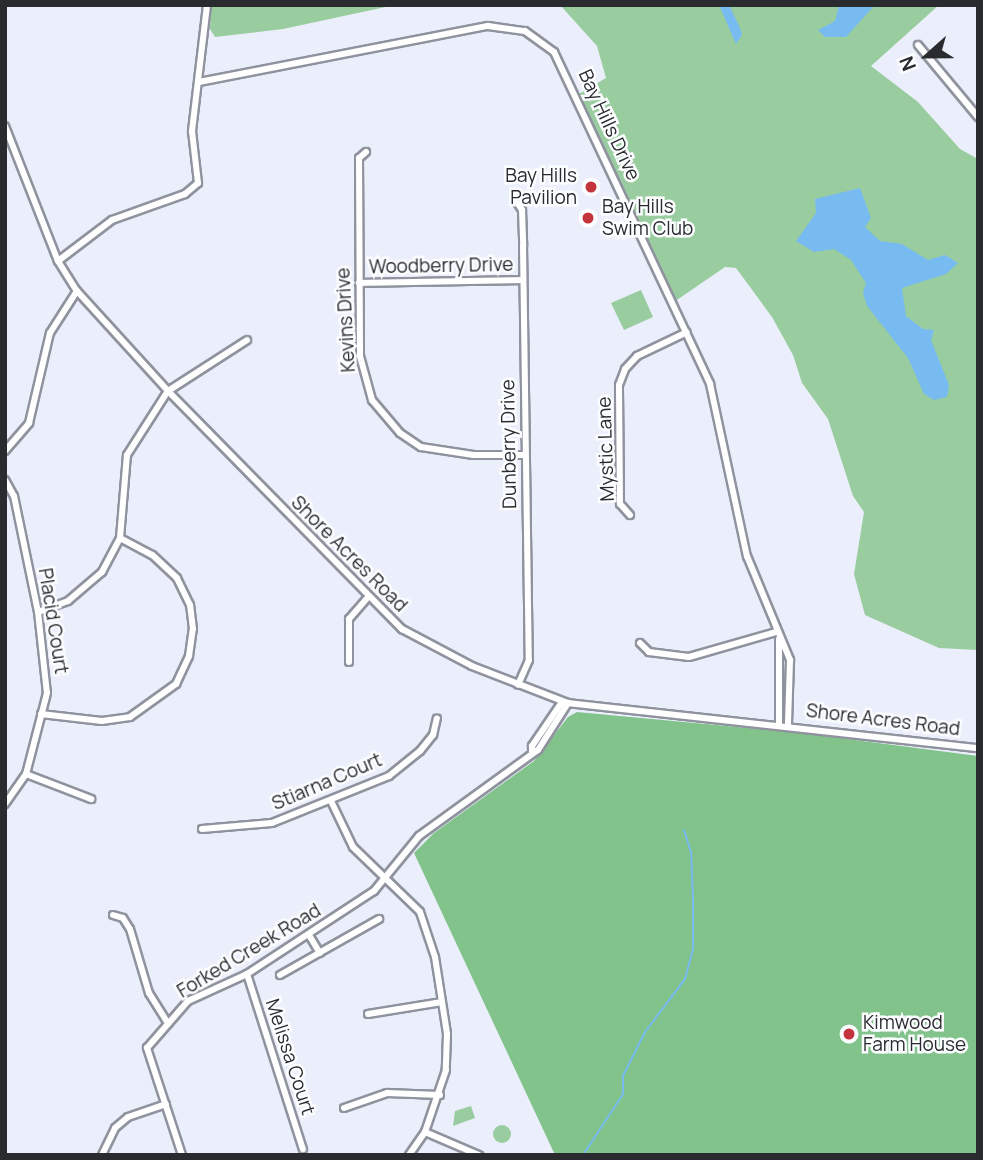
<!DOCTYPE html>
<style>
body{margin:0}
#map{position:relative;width:983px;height:1160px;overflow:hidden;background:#ebeffb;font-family:Manrope,sans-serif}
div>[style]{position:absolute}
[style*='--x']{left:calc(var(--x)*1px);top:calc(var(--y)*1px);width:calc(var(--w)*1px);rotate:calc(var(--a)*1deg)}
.green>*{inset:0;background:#99cc9f}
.round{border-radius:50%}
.forest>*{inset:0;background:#81c38b}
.water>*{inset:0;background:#78bbf1}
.stream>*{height:2px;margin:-1px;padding:0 1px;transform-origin:1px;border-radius:1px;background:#78bbf1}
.roads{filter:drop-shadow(2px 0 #8f939e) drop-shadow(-2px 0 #8f939e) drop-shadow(0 2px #8f939e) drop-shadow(0 -2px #8f939e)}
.minor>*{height:6px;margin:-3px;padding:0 3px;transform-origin:3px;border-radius:3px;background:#fff}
.dots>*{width:19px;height:19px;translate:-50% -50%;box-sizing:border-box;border:4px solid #fcfdff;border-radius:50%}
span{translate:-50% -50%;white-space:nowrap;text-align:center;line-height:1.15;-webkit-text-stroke:5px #fcfdff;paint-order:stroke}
.street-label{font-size:19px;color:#292b2f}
.poi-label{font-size:19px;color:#292b2f}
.right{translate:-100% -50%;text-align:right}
.left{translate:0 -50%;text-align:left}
.frame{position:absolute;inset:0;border:7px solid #292b2f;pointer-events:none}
.north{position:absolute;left:892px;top:21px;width:70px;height:70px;-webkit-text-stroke:5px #fcfdff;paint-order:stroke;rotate:249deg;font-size:19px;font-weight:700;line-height:28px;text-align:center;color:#292b2f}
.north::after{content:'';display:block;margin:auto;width:24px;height:32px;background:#292b2f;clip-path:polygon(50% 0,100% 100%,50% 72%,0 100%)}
</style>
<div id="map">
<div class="green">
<div style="clip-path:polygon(211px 5px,395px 5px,283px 29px,215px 37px,210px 29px)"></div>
<div style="clip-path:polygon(560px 5px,939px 5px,871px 66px,918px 102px,960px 149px,978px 159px,978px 650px,939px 648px,865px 615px,854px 574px,864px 512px,853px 496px,828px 419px,802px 383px,793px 355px,772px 317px,736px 268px,725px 267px,671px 304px,643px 228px,579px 94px,606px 78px,597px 46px)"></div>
<div style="clip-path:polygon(641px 290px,653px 317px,624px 330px,611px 303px)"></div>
<div style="clip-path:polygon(471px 1106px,475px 1118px,453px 1126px,455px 1111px)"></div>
<div class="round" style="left:493px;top:1125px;width:18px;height:18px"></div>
</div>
<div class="forest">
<div style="clip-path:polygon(577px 712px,801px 733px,978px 756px,978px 1155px,555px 1155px,414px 853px,434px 833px,534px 761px,568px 717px)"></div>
</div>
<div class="water">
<div style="clip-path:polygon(719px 5px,729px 5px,740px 28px,742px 35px,736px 44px)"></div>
<div style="clip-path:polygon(839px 5px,873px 7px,846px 37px,825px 37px,818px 30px,835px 21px)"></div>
<div style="clip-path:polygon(860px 188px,871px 218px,865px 227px,880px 241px,902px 244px,928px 260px,945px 255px,958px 263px,946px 274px,902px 288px,906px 316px,923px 329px,934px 330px,931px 340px,949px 385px,947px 397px,934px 400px,924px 394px,908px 358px,867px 306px,863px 293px,866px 283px,851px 260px,834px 249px,814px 252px,796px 241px,816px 213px,815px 199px)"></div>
</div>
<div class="stream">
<div style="--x:583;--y:1155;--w:73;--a:-56.7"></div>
<div style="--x:623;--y:1094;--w:18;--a:-90"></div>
<div style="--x:623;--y:1076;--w:49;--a:-63.4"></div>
<div style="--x:645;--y:1032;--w:66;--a:-53"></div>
<div style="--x:685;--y:979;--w:30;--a:-75"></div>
<div style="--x:693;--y:950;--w:51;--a:-90"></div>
<div style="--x:693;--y:899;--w:47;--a:-92.4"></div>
<div style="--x:691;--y:852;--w:23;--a:-108"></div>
</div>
<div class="roads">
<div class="minor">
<div style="--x:918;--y:45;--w:94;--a:50.2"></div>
<div style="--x:199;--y:82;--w:294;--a:-11"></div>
<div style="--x:488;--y:26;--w:37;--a:8"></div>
<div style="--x:525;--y:31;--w:36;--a:36"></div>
<div style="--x:554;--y:52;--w:367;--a:64.8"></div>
<div style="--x:710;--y:384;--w:176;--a:77.9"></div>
<div style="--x:747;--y:556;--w:113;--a:67.5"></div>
<div style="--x:790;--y:660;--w:65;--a:91.8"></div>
<div style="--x:5;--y:126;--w:145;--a:68.6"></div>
<div style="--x:58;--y:261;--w:36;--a:58"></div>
<div style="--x:77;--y:291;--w:135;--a:47.7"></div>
<div style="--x:168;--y:391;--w:334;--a:45.5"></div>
<div style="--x:402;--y:629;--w:79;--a:27.9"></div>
<div style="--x:472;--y:666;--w:103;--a:21.1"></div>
<div style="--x:568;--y:703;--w:412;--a:6.3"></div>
<div style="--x:366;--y:152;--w:9;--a:139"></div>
<div style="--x:359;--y:158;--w:198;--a:89.7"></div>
<div style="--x:360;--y:356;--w:46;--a:74.7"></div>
<div style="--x:372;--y:400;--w:43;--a:49.7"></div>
<div style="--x:400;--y:433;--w:25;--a:34"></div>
<div style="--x:421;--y:447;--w:53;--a:8.7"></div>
<div style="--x:473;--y:455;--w:52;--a:0"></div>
<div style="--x:516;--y:201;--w:11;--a:56"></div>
<div style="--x:522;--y:210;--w:36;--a:88"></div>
<div style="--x:523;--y:246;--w:414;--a:89.2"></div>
<div style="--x:529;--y:660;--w:27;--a:114"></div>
<div style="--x:58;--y:261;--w:68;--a:-37.2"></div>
<div style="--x:112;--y:220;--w:77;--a:-19.6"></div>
<div style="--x:185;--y:194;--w:17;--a:-40"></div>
<div style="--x:198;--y:183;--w:52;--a:-96.6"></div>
<div style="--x:192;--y:131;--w:127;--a:-83.2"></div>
<div style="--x:359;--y:283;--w:164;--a:-1"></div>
<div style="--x:5;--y:451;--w:37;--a:-49"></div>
<div style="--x:29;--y:423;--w:92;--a:-76.9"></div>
<div style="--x:50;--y:333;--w:50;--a:-57.3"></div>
<div style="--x:5;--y:480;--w:18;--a:61"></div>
<div style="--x:14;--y:496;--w:118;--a:78.3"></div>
<div style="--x:38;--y:612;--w:81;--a:83.7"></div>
<div style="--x:47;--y:693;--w:84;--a:104.5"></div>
<div style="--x:26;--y:774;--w:37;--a:125"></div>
<div style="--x:630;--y:515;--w:15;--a:-132"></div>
<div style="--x:620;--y:504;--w:119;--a:-90.5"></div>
<div style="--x:619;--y:385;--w:17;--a:-69"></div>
<div style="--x:625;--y:369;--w:18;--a:-47"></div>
<div style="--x:637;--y:356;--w:55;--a:-25.6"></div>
<div style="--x:38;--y:612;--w:32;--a:-20"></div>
<div style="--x:68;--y:601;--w:45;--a:-40.5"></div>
<div style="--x:102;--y:572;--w:38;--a:-62"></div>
<div style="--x:120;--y:538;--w:83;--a:-85.2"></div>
<div style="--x:127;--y:455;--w:76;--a:-57.4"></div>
<div style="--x:168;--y:391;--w:94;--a:-32.8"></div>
<div style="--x:640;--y:643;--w:13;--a:45"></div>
<div style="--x:649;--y:652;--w:40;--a:7.1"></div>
<div style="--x:689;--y:657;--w:91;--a:-16"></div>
<div style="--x:349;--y:662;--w:43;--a:-90"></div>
<div style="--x:349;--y:619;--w:28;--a:-49"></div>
<div style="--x:41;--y:714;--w:61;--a:6.5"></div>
<div style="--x:102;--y:721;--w:28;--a:-8"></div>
<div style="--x:130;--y:717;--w:57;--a:-35.7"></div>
<div style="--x:176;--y:684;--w:31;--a:-65"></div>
<div style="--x:189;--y:656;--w:27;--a:-82"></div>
<div style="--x:193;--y:629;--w:24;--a:-97"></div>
<div style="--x:190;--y:605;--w:30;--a:-116"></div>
<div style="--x:177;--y:578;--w:34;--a:-137"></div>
<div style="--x:152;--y:555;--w:36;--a:-152"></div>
<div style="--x:779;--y:724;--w:85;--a:-90"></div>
<div style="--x:532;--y:752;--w:6;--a:-90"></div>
<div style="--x:532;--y:746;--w:53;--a:-55.7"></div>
<div style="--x:26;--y:774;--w:70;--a:21"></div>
<div style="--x:331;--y:801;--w:51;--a:64.4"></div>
<div style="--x:353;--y:847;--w:93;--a:44.1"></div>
<div style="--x:420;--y:912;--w:47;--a:71.6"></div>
<div style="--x:435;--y:957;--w:78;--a:81.1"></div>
<div style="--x:447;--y:1034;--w:36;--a:92"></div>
<div style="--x:446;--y:1070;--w:65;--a:108.7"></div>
<div style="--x:425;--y:1132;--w:28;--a:125"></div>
<div style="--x:202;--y:829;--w:70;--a:-4.9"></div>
<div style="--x:272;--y:823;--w:126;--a:-21.9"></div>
<div style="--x:389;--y:776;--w:40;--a:-39"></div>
<div style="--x:420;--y:751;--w:21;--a:-51"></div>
<div style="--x:433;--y:735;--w:17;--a:-77"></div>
<div style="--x:113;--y:915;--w:10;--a:17"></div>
<div style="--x:123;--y:918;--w:13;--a:58"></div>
<div style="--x:130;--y:929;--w:67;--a:73.5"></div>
<div style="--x:149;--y:993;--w:36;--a:58"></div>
<div style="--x:309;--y:935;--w:21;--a:59"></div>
<div style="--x:247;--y:974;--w:184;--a:72.3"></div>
<div style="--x:280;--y:975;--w:114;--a:-29.5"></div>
<div style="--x:368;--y:1014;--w:75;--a:-9.2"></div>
<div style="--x:344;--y:1108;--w:46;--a:-19.2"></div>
<div style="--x:387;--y:1093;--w:53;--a:2.2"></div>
<div style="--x:425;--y:1132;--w:59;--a:23.1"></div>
<div style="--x:102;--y:1155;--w:30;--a:-64"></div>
<div style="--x:115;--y:1128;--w:17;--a:-40"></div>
<div style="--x:128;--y:1117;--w:40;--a:-18.9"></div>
<div style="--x:182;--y:1155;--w:113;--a:-108.1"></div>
<div style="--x:147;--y:1048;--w:62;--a:-48.9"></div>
<div style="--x:188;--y:1001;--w:65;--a:-24.6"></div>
<div style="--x:247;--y:974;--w:152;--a:-33.2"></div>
<div style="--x:374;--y:891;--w:71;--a:-50.7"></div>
<div style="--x:419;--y:836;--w:147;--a:-35.9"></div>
<div style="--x:538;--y:750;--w:56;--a:-57.4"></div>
</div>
</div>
<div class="dots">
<div style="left:591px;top:187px;background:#c4343c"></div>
<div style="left:588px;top:218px;background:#c4343c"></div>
<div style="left:849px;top:1034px;background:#c4343c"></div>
</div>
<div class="street-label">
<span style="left:609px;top:125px;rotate:65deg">Bay Hills Drive</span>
<span style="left:441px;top:266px;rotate:-1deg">Woodberry Drive</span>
<span style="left:346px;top:320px;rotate:-93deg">Kevins Drive</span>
<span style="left:509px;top:444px;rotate:-91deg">Dunberry Drive</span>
<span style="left:606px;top:449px;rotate:-92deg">Mystic Lane</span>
<span style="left:349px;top:554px;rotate:45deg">Shore Acres Road</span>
<span style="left:53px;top:621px;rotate:81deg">Placid Court</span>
<span style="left:883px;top:720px;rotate:7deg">Shore Acres Road</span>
<span style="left:327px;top:782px;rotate:-23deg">Stiarna Court</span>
<span style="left:249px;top:951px;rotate:-31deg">Forked Creek Road</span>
<span style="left:290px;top:1057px;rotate:72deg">Melissa Court</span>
</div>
<div class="poi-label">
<span class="right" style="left:577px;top:187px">Bay Hills<br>Pavilion</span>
<span class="left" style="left:602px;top:218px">Bay Hills<br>Swim Club</span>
<span class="left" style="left:863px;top:1034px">Kimwood<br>Farm House</span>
</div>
<div class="frame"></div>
<div class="north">N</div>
</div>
